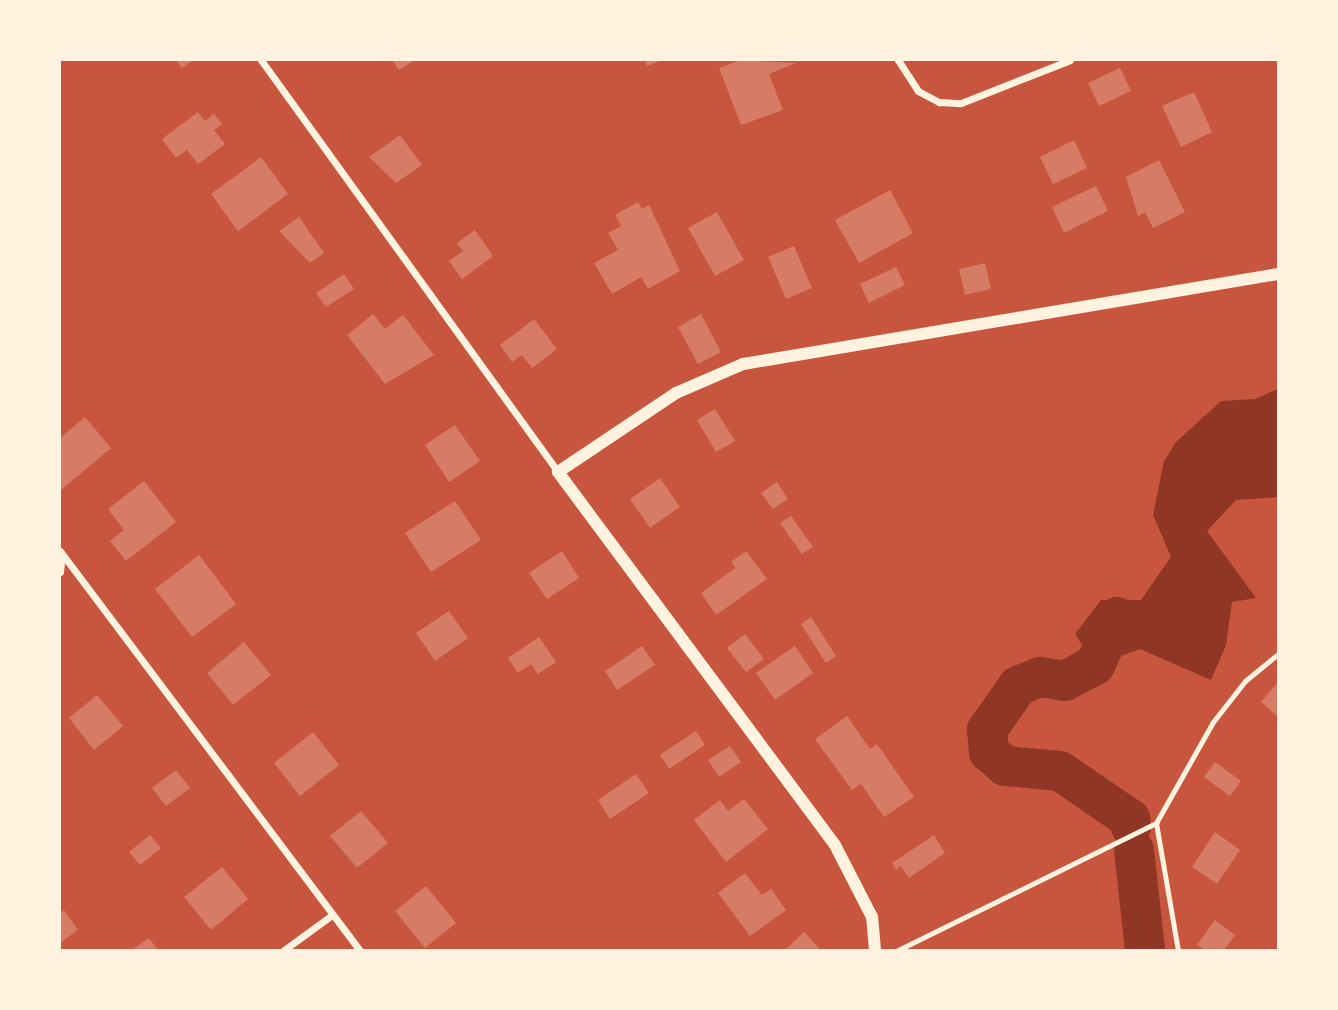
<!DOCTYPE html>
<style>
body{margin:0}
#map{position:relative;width:1338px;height:1010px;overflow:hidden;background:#c8553d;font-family:"Noto Sans",sans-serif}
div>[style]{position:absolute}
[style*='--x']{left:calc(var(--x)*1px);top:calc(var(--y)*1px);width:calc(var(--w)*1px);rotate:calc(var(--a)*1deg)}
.water>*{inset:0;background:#8f3625}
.river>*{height:40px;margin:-20px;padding:0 20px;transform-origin:20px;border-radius:20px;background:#8f3625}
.building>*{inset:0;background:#d67c66}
.service>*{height:5px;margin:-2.5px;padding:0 2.5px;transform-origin:2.5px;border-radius:2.5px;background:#fff3e0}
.minor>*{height:7px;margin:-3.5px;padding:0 3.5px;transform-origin:3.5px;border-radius:3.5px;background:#fff3e0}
.tertiary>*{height:12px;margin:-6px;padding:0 6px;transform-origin:6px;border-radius:6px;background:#fff3e0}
span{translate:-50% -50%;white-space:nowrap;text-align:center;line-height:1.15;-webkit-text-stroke:5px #fff3e0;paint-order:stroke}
.frame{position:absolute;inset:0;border:61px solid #fff3e0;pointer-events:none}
</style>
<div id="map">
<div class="water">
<div style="clip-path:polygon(1278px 389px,1278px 497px,1236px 500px,1207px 531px,1256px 598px,1232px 602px,1226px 645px,1211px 680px,1140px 649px,1095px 665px,1075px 634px,1101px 600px,1141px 600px,1171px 557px,1153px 515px,1164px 461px,1176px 442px,1221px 401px,1255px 399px)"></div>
</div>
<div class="river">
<div style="--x:1117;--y:617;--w:53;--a:114.6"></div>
<div style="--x:1095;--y:665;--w:34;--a:152"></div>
<div style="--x:1065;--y:681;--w:25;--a:-171"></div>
<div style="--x:1040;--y:677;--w:24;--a:158"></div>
<div style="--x:1018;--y:686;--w:54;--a:125.2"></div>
<div style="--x:987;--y:730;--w:22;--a:85"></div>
<div style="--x:989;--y:752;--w:21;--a:41"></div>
<div style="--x:1005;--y:766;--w:55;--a:5.2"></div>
<div style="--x:1060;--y:771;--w:85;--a:34.4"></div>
<div style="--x:1130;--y:819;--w:8;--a:83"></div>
<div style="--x:1134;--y:850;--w:101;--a:83.7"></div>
</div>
<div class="building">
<div style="clip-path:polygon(176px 60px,193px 60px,182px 68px)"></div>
<div style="clip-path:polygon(392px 60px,415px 60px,399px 70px)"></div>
<div style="clip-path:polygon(645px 60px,662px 60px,647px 66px)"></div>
<div style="clip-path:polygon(741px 60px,796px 63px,769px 74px,783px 110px,741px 125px,719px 68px)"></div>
<div style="clip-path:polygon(1120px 68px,1131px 91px,1099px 106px,1088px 83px)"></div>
<div style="clip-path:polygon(1194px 92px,1212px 132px,1181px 147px,1162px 106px)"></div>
<div style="clip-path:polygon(198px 112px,205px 121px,214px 114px,222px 124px,214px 130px,225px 144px,198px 164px,187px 150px,176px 158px,162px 139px)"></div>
<div style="clip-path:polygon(400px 135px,422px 165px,396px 183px,369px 157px)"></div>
<div style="clip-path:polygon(1074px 140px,1087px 168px,1053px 184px,1040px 157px)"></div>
<div style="clip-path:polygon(261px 157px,288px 194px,238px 231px,211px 194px)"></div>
<div style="clip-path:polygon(1159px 160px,1185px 212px,1153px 228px,1145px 212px,1138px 216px,1126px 177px)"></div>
<div style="clip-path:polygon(1096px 186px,1108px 211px,1064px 233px,1052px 207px)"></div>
<div style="clip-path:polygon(890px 190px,913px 233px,859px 263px,835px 220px)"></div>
<div style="clip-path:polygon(638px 202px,642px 209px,649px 205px,680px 271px,648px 289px,641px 277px,612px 294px,594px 263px,618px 250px,608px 233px,621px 226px,615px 215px)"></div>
<div style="clip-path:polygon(717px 212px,744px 260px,715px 276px,688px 228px)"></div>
<div style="clip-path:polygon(299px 217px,324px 253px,310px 263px,279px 231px)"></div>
<div style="clip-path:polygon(475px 230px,493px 256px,462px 279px,449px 261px,463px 251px,457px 243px)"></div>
<div style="clip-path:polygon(794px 246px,812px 288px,786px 299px,768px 257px)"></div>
<div style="clip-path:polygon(985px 263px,991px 289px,965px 295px,959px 269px)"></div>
<div style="clip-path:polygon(896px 267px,905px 285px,869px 303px,860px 284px)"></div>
<div style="clip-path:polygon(344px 274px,354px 289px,326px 307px,316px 293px)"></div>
<div style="clip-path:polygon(373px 314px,385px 329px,403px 315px,434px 355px,385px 384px,347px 335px)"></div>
<div style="clip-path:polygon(701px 314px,721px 352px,698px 364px,678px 327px)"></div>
<div style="clip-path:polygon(534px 319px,557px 349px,532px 368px,522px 355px,512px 362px,500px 345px)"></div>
<div style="clip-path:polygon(715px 409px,735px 441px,716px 452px,697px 420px)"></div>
<div style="clip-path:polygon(85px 417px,111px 448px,60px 491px,60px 438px)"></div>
<div style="clip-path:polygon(455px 425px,480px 461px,449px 482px,425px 445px)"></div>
<div style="clip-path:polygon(660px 478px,680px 507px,650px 528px,630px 499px)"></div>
<div style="clip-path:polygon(144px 481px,176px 522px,126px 561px,110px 541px,124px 530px,108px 509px)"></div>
<div style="clip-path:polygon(777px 482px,788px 499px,773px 509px,761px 493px)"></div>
<div style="clip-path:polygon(455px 501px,481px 540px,431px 572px,405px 533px)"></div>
<div style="clip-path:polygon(791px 516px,813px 547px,802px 554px,780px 523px)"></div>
<div style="clip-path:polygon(562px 551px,579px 578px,547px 599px,529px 573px)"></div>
<div style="clip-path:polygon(746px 551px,767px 579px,716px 615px,701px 593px,735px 568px,731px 562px)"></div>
<div style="clip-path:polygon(199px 555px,236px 604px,192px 637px,155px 589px)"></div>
<div style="clip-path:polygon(449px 611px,468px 638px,435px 661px,416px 633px)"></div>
<div style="clip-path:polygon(811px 617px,836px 656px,826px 663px,801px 624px)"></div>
<div style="clip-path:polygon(745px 634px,764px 659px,746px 672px,727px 648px)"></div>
<div style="clip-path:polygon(539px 637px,556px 662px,538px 674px,531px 664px,518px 673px,508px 658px)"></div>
<div style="clip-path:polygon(244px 642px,271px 675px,233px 705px,207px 673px)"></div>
<div style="clip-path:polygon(642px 646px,655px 665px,617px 690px,605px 671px)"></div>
<div style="clip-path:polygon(795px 646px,813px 673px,775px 700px,756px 673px)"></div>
<div style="clip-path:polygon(1278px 682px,1278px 717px,1261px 702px)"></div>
<div style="clip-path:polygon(97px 695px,123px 726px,94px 750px,69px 718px)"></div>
<div style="clip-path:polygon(847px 716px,870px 749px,877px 744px,914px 797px,884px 817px,861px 784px,852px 790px,815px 739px)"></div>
<div style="clip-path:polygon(696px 731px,705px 745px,669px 769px,660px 755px)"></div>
<div style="clip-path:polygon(313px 732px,339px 765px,300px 796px,274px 763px)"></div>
<div style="clip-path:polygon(730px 746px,741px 762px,719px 777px,708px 760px)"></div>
<div style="clip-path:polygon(1215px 762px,1241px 781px,1230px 796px,1204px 777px)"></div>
<div style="clip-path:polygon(176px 770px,190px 788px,166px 806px,152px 788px)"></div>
<div style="clip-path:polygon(636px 774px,649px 793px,610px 819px,598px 800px)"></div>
<div style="clip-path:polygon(744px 799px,768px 829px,726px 862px,694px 820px,720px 800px,728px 811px)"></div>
<div style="clip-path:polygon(361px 811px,388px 843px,357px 868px,330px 836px)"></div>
<div style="clip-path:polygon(1215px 832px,1240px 850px,1217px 884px,1192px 867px)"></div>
<div style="clip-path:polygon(150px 835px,161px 848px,140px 865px,129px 852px)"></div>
<div style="clip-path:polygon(934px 835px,945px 853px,909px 878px,901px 866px,896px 870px,892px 863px)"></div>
<div style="clip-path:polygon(222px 867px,248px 899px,211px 930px,184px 897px)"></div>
<div style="clip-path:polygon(745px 873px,762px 895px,771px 889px,786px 910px,750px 936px,718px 893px)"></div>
<div style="clip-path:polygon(426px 886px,456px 923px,425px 948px,395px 911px)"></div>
<div style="clip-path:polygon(64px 910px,78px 930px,60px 943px,60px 913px)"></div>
<div style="clip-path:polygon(1215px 920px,1235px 935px,1224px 950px,1205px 950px,1197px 945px)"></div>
<div style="clip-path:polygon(804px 932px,821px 950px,785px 950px)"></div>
<div style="clip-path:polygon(149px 938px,158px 950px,132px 950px)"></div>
</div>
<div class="service">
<div style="--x:1156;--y:823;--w:129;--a:80.2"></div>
<div style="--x:898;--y:950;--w:288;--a:-26.2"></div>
<div style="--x:1156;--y:823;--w:116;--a:-60.6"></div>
<div style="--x:1213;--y:722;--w:52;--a:-52"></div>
<div style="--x:1245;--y:681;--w:43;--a:-39.3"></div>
</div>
<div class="minor">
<div style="--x:261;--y:60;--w:508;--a:54.21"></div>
<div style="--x:898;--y:60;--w:37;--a:57"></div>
<div style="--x:918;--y:91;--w:24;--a:28"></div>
<div style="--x:939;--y:102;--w:22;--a:3"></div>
<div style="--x:961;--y:103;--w:117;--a:-21.5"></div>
<div style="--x:60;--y:551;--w:499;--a:53.1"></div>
<div style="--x:60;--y:572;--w:18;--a:-84"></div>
<div style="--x:284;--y:950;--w:59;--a:-36.1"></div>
</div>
<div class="tertiary">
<div style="--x:875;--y:950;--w:33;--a:-95"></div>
<div style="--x:872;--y:917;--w:81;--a:-117.2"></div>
<div style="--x:835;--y:845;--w:465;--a:-126.6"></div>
<div style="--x:558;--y:472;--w:142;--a:-33.8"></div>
<div style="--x:676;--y:393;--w:73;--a:-23.4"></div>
<div style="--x:743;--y:364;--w:543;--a:-9.55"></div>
</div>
<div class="frame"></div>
</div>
